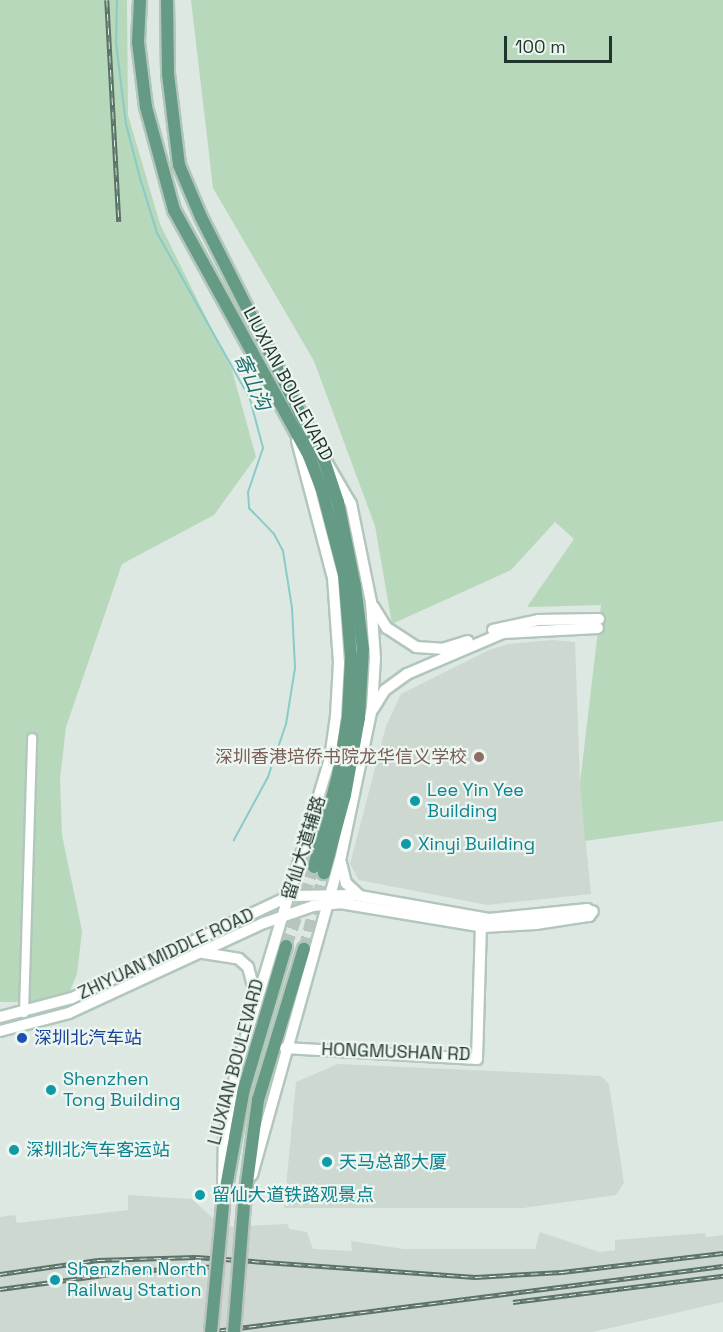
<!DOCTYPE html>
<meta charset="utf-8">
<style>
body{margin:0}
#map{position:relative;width:723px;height:1332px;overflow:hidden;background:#dee8e2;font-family:"Space Grotesk","Noto Sans SC",sans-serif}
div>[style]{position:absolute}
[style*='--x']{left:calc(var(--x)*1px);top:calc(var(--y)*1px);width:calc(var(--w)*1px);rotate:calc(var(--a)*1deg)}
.built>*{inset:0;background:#ccd8d0}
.green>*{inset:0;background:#b7d8ba}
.stream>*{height:2px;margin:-1px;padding:0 1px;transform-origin:1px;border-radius:1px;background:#88cbc9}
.primary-tunnel>*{height:12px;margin-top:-6px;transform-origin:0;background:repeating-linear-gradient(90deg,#b8c4be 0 12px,transparent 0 18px)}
.roads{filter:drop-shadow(2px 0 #b2c7bb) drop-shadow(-2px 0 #b2c7bb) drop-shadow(0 2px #b2c7bb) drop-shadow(0 -2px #b2c7bb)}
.street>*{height:8px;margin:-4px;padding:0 4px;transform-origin:4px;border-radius:4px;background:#fff}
.secondary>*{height:10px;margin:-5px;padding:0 5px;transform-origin:5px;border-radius:5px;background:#fff}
.primary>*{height:12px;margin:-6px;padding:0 6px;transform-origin:6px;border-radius:6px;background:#659b84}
.rail>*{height:4.5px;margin-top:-2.25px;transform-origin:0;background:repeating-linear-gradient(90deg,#edf5f0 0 7px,#5a7268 0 14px);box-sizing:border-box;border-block:2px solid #5a7268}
.bridges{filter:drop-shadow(2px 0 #bcc3c0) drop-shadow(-2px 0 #bcc3c0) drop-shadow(0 2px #bcc3c0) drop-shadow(0 -2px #bcc3c0)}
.primary-bridge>*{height:12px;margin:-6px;padding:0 6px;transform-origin:6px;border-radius:6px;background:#659b84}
.dots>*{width:16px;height:16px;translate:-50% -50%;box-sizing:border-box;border:3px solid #edf5f0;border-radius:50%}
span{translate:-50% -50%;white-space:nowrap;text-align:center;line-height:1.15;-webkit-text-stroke:4.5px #edf5f0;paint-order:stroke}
.street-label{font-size:18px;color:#20362d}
.education-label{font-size:18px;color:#785e54}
.right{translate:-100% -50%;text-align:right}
.culture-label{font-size:18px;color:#0d838f}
.left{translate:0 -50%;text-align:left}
.transit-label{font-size:18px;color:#164399}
.water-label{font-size:20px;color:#1f6e6d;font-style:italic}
.scale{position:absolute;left:504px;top:36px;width:108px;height:27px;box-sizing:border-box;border:3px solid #20362d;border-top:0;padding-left:8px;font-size:18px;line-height:21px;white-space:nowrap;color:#20362d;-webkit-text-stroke:4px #edf5f0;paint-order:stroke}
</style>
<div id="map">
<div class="built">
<div style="clip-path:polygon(552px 640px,575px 642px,580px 783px,591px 894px,487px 905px,359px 880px,350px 864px,386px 726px,401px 694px,489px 650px,508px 644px)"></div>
<div style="clip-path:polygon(338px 1064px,601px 1076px,609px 1084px,624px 1183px,616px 1195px,523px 1208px,284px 1208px,296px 1082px)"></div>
<div style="clip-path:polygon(128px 1195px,192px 1199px,222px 1227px,288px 1224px,289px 1229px,307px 1232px,313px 1249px,352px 1251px,351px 1241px,404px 1249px,535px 1249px,540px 1232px,599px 1252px,615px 1250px,615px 1240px,705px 1233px,706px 1237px,723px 1235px,723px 1302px,593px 1332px,0 1332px,0 1217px,15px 1215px,17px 1223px,128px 1210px)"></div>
</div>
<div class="green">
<div style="clip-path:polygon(0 0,127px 0,128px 115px,160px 224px,232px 370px,256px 457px,214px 515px,122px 564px,66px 727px,60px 779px,62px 835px,82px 931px,77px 974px,70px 991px,41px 1002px,0 1002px)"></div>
<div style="clip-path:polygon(191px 0,723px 0,723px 821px,585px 841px,580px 783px,601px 605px,527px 607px,574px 539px,555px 522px,511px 570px,392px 624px,375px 526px,314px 361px,213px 188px)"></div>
</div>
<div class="stream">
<div style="--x:117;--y:0;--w:43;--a:91.3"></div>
<div style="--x:116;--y:43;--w:82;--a:83"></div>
<div style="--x:126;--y:124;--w:56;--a:75.5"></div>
<div style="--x:140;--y:178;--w:58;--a:72.8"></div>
<div style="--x:157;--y:233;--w:190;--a:60.7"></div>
<div style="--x:250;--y:399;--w:51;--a:75.1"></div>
<div style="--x:263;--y:448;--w:46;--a:108.8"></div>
<div style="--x:248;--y:492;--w:16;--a:86"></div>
<div style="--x:249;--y:508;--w:36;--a:46"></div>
<div style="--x:274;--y:534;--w:19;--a:62"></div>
<div style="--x:283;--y:551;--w:58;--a:81"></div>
<div style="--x:292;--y:608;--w:60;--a:87.1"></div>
<div style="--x:295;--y:668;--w:57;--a:99.1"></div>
<div style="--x:286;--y:724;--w:56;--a:108.8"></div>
<div style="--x:268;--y:777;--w:72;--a:118.4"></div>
</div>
<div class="primary-tunnel">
<div style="--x:286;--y:946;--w:84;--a:-70.5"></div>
<div style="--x:304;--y:949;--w:79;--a:-75.3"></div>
</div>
<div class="roads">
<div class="street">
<div style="--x:24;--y:1013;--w:275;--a:-88.3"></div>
</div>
<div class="secondary">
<div style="--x:373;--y:606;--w:26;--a:58"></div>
<div style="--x:387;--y:628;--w:35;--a:33"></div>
<div style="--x:416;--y:647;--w:26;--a:4"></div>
<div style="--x:442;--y:649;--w:27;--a:-17"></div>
<div style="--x:493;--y:630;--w:46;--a:-12.5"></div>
<div style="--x:538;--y:620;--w:61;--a:-0.9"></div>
<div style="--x:373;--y:709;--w:22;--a:-58"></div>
<div style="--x:385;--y:690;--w:27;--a:-36"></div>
<div style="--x:407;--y:674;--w:104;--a:-23.1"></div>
<div style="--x:503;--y:633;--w:95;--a:-3"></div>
<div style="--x:341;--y:863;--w:21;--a:76"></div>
<div style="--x:346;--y:883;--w:18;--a:43"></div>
<div style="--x:203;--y:953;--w:36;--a:9"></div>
<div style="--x:239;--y:959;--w:12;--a:42"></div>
<div style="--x:248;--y:967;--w:28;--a:75"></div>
<div style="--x:0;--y:1017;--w:74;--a:-14.8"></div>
<div style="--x:72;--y:998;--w:241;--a:-25.1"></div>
<div style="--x:290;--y:896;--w:64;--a:-0.9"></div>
<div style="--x:354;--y:895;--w:137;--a:10.1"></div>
<div style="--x:489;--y:919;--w:99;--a:-5.8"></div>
<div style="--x:0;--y:1031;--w:71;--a:-14.6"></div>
<div style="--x:69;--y:1013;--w:215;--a:-24.8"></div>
<div style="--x:264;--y:923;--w:52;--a:-19.1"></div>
<div style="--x:313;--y:906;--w:27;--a:-6"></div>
<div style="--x:340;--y:903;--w:145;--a:9.5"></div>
<div style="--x:483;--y:927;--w:53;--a:-3.2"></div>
<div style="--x:536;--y:924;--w:54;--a:-8.6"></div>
<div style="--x:589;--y:916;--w:6;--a:-51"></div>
<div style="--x:285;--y:1048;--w:192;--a:3.3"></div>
<div style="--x:477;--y:1059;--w:137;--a:-88.3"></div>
<div style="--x:252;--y:1175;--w:331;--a:-74.4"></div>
<div style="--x:341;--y:856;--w:151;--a:-78.2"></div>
<div style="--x:372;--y:708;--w:50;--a:-86.6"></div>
<div style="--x:375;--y:658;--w:56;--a:-94.1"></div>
<div style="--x:371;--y:602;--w:100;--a:-101.5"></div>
<div style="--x:351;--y:504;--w:48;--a:-120.3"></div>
<div style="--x:223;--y:1185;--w:48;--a:-88.8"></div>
<div style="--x:224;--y:1137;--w:68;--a:-79.8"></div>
<div style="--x:236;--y:1070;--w:325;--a:-73.2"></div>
<div style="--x:330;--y:759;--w:43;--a:-82.1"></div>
<div style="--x:336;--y:716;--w:53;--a:-86.8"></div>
<div style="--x:339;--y:663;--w:85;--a:-94"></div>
<div style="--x:333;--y:578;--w:142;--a:-104.7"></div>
</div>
<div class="primary">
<div style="--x:140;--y:0;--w:42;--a:92.7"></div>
<div style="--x:138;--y:42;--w:65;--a:83"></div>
<div style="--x:146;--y:107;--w:107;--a:74.8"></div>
<div style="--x:174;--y:210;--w:281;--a:61.2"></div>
<div style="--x:309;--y:456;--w:40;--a:69"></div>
<div style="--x:323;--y:493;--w:84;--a:75.5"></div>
<div style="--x:344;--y:574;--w:84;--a:85.2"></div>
<div style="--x:351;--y:658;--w:58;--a:93"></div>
<div style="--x:348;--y:716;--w:60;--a:99.6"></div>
<div style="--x:338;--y:775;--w:95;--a:104.6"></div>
<div style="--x:167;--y:0;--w:74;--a:89.2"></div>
<div style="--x:168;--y:74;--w:92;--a:83.1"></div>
<div style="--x:179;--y:165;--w:56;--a:67.1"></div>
<div style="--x:201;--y:217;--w:272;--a:63.2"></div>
<div style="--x:324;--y:460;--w:44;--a:71.6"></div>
<div style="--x:338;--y:502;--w:86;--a:78.6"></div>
<div style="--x:355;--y:586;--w:64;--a:82.8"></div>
<div style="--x:363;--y:649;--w:69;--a:93.3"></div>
<div style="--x:359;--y:718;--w:78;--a:100.3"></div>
<div style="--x:345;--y:795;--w:81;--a:105.1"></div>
<div style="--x:223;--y:1204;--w:117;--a:-79.7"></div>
<div style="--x:244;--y:1089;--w:149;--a:-73.6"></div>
<div style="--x:244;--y:1205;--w:106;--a:-82.4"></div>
<div style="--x:258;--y:1100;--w:158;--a:-73.1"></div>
</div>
</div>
<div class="rail">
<div style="--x:107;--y:0;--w:222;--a:86.9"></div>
<div style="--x:0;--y:1274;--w:99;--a:-8.1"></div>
<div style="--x:98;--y:1260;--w:98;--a:-1.8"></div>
<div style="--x:196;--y:1257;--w:280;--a:4.1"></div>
<div style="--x:475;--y:1277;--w:87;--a:-3.3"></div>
<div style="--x:562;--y:1272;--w:162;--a:-6.7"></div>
<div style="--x:0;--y:1289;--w:134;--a:-7.7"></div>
<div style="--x:133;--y:1271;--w:88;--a:-3.3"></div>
<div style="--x:513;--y:1302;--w:212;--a:-7.1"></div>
<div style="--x:207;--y:1332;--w:520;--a:-7.29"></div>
</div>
<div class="bridges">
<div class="primary-bridge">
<div style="--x:211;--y:1332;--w:129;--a:-84.6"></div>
<div style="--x:234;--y:1332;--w:127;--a:-85.5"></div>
</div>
</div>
<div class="dots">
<div style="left:479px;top:757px;background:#8d6e63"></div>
<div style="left:415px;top:801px;background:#0f9aa8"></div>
<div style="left:406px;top:844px;background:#0f9aa8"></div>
<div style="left:22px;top:1038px;background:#1a4fb4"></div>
<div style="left:51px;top:1090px;background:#0f9aa8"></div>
<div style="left:14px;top:1150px;background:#0f9aa8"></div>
<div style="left:327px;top:1162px;background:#0f9aa8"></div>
<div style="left:200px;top:1195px;background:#0f9aa8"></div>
<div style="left:55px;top:1280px;background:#0f9aa8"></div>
</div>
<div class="street-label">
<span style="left:288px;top:384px;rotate:62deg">LIUXIAN BOULEVARD</span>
<span style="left:304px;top:848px;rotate:-73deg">留仙大道辅路</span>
<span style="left:166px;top:954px;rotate:-25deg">ZHIYUAN MIDDLE ROAD</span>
<span style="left:396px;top:1052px;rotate:2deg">HONGMUSHAN RD</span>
<span style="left:236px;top:1062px;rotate:-75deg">LIUXIAN BOULEVARD</span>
</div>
<div class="education-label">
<span class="right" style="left:467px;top:757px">深圳香港培侨书院龙华信义学校</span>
</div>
<div class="culture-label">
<span class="left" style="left:427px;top:801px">Lee Yin Yee<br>Building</span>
<span class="left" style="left:418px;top:844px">Xinyi Building</span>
<span class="left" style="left:63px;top:1090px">Shenzhen<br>Tong Building</span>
<span class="left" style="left:26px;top:1150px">深圳北汽车客运站</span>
<span class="left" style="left:339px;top:1162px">天马总部大厦</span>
<span class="left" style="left:212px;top:1195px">留仙大道铁路观景点</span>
<span class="left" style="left:67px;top:1280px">Shenzhen North<br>Railway Station</span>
</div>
<div class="transit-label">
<span class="left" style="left:34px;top:1038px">深圳北汽车站</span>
</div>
<div class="water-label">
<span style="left:252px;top:382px;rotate:65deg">寄山沟</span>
</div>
<div class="scale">100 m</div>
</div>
